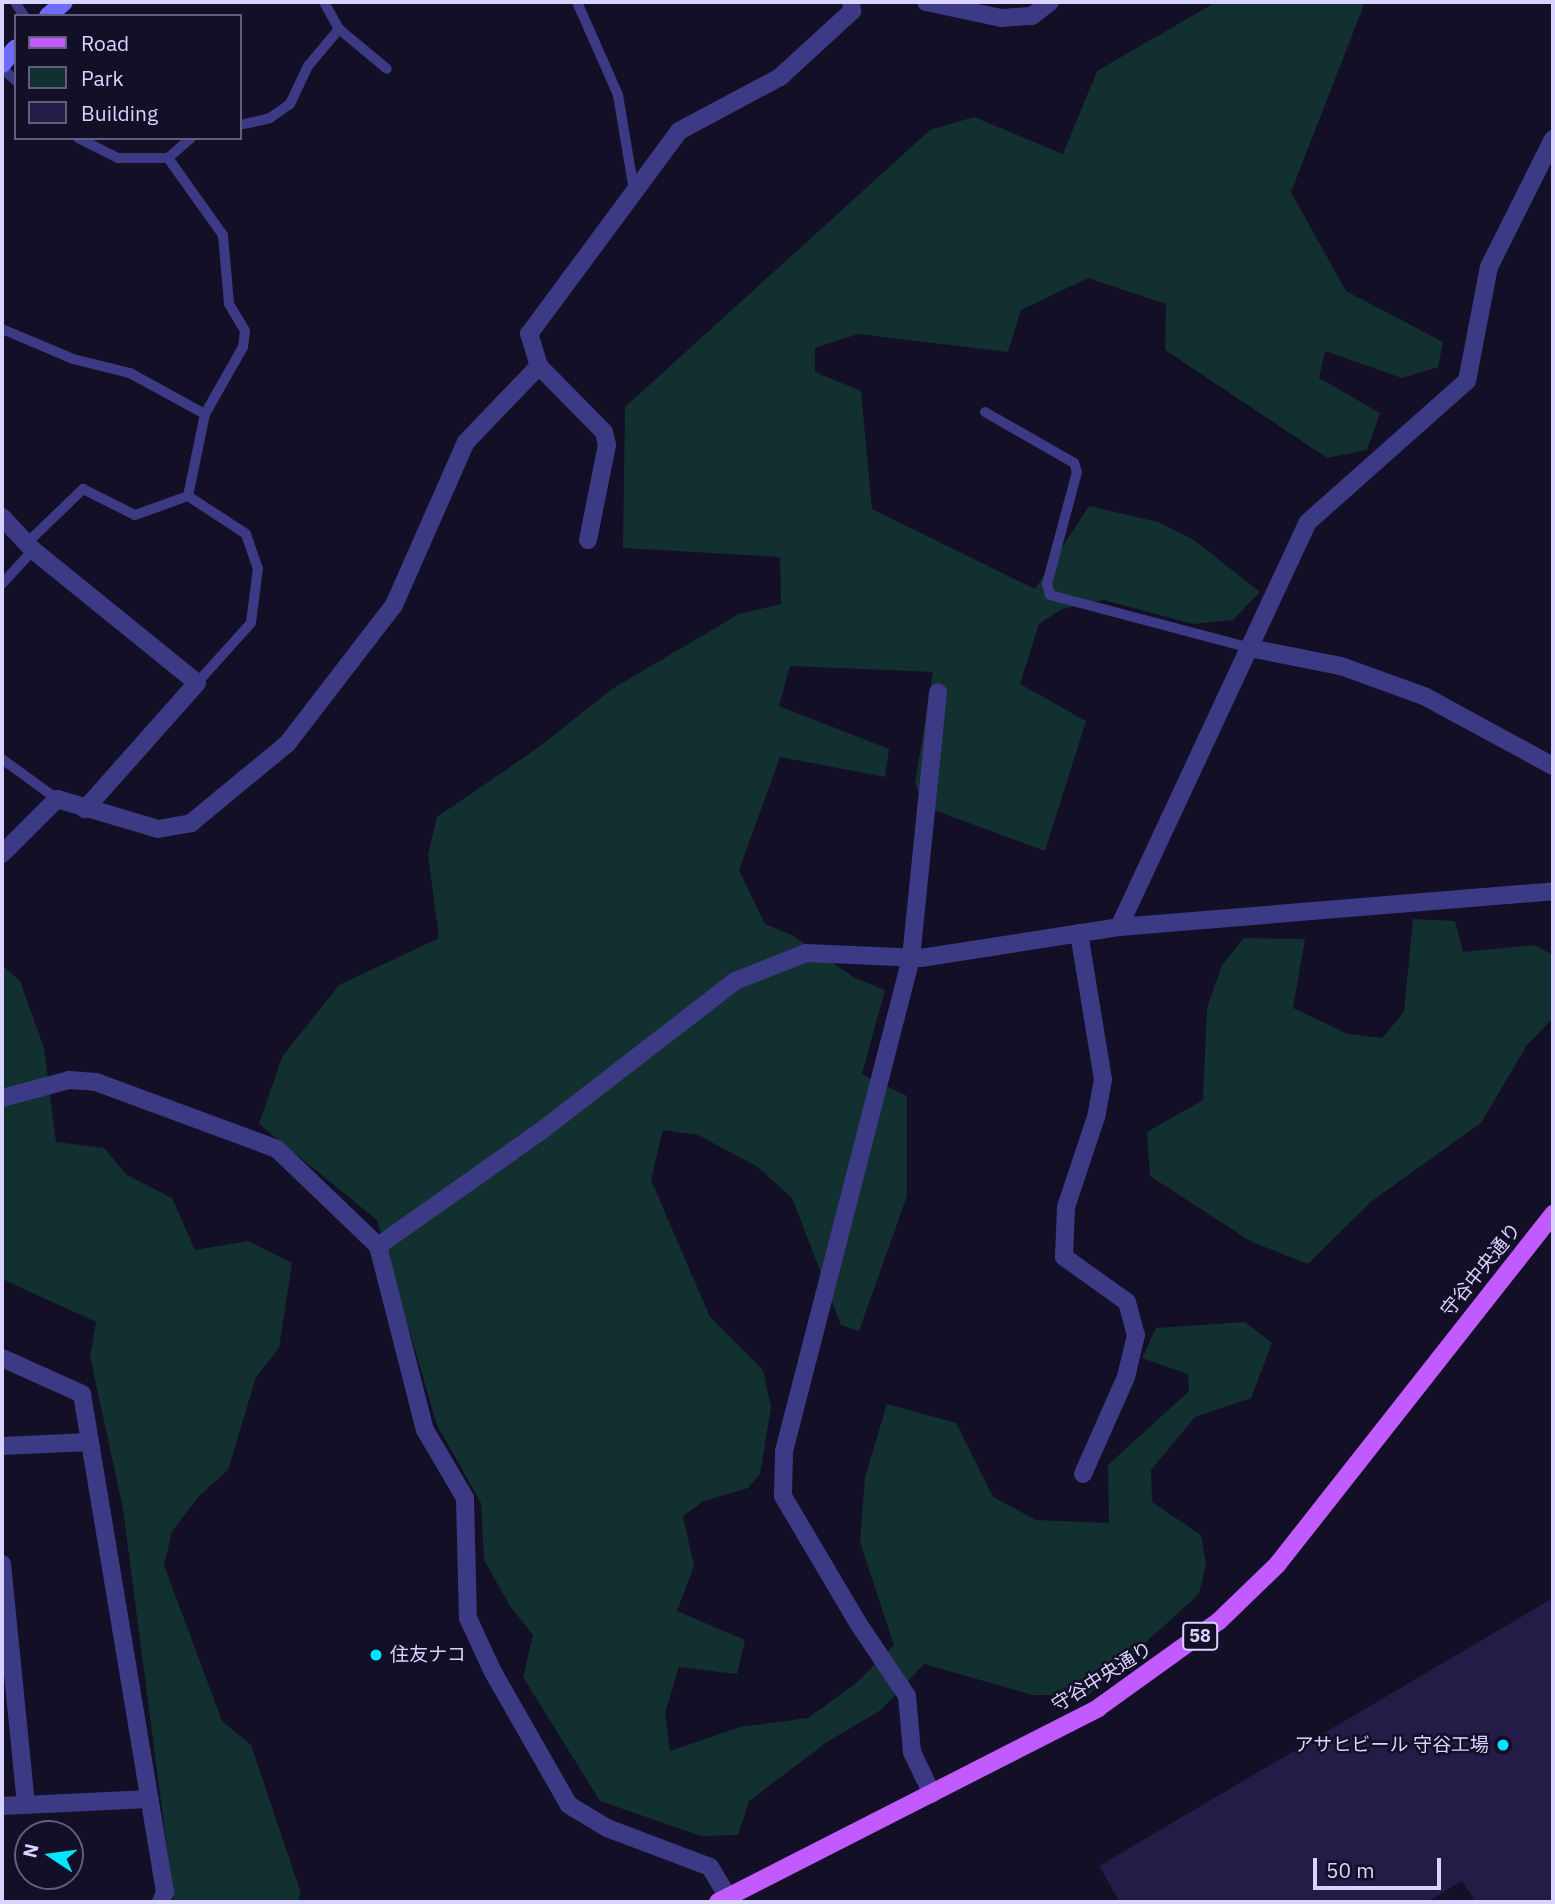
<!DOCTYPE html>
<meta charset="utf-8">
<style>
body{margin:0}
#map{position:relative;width:1555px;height:1904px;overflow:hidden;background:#130f26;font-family:"IBM Plex Sans","Noto Sans JP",sans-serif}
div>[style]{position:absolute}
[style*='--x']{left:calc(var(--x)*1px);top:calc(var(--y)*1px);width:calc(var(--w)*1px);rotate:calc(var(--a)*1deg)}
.green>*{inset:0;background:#12302f}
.building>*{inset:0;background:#241b47}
.lane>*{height:10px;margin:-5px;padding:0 5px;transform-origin:5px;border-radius:5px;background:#3d3a85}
.street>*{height:18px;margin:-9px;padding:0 9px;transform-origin:9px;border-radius:9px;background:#3d3a85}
.secondary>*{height:18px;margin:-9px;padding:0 9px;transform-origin:9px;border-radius:9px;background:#6f6bff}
.primary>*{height:18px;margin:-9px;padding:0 9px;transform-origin:9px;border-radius:9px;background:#c25bff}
.dots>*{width:19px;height:19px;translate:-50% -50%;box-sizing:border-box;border:4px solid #130f26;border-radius:50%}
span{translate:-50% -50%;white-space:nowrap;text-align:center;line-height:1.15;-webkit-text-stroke:5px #130f26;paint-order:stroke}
.shield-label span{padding:2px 5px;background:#130f26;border:2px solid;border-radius:5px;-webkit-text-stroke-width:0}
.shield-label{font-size:18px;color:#d9d4ff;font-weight:700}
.street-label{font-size:19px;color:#d9d4ff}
.poi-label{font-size:19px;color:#d9d4ff}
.left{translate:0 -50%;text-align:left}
.right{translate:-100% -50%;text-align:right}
.frame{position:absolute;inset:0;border:4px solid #d9d4ff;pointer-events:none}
.legend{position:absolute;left:14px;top:14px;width:228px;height:126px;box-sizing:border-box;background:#130f26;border:2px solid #625e7d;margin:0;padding:9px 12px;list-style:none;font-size:21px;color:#d9d4ff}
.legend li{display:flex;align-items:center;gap:14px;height:35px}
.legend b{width:35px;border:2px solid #625e7d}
.north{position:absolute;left:14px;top:1820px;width:70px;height:70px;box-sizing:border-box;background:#130f26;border:2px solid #625e7d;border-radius:50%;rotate:283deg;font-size:19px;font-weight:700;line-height:28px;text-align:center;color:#d9d4ff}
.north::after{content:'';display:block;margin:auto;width:24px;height:32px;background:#00e5ff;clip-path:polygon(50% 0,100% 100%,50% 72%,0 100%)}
.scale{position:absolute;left:1313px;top:1858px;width:128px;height:32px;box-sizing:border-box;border:4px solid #d9d4ff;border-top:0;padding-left:9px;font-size:21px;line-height:24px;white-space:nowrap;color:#d9d4ff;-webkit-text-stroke:5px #130f26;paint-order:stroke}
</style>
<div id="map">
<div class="green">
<div style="clip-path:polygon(1216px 2px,1365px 2px,1291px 192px,1346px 291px,1443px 342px,1438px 367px,1402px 378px,1325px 351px,1319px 378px,1380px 413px,1367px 450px,1327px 458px,1165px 350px,1166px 304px,1088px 278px,1021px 310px,1008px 352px,858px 334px,815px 348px,815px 372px,861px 391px,872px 509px,1035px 589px,1089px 506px,1158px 522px,1194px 540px,1260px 592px,1233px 620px,1193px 624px,1104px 600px,1062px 609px,1039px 624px,1020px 684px,1086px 721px,1045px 851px,923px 806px,915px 783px,933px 672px,790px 666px,779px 706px,889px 749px,885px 777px,780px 757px,739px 870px,765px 924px,792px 935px,855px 978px,885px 990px,862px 1074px,907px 1096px,907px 1196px,859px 1331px,841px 1325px,792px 1198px,758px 1167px,698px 1135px,663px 1130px,651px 1180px,710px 1317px,763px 1370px,771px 1407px,760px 1474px,748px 1488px,704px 1501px,683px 1516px,694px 1566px,677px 1611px,745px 1640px,737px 1674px,679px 1667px,665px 1713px,670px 1751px,740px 1727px,808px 1718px,854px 1685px,894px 1645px,860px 1542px,865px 1477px,887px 1404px,956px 1423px,993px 1497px,1036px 1520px,1109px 1523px,1108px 1465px,1189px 1391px,1188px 1374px,1142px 1358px,1156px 1328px,1245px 1322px,1272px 1343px,1251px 1398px,1195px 1417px,1151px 1470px,1152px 1502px,1201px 1535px,1206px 1564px,1199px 1594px,1088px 1695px,1033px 1695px,924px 1664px,881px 1710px,827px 1742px,749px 1801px,738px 1835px,701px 1836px,600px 1801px,523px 1677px,533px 1635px,510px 1606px,484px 1560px,481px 1503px,437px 1425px,377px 1220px,259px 1124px,282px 1057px,339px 985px,439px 938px,428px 855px,437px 817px,539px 747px,612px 689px,739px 614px,781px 604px,780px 557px,623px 548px,625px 407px,930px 130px,974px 117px,1063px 154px,1097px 71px)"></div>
<div style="clip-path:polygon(1413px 919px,1455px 921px,1463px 952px,1534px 945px,1553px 955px,1553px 1018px,1527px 1045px,1481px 1123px,1372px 1201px,1308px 1264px,1250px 1241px,1150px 1176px,1147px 1132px,1203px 1100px,1207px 1008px,1222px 965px,1244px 938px,1305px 939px,1293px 1008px,1348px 1034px,1382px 1038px,1404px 1012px)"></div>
<div style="clip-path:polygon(2px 965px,20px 981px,44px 1048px,56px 1142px,104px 1148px,127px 1175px,172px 1198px,195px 1250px,248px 1241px,292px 1263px,279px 1348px,256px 1377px,228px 1470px,198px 1497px,172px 1532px,164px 1565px,222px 1721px,251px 1745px,301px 1893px,297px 1902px,174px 1902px,123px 1509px,90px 1356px,96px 1322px,2px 1279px)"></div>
</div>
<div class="building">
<div style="clip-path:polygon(1553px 1598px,1553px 1902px,1476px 1902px,1462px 1881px,1427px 1902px,1120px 1902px,1099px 1866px)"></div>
</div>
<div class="lane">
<div style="--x:15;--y:2;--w:17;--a:57"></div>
<div style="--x:324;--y:2;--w:31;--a:61"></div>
<div style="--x:339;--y:29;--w:62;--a:39.8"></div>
<div style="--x:577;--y:2;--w:102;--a:66.2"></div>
<div style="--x:618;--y:95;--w:97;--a:80.5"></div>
<div style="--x:2;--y:68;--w:19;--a:43"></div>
<div style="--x:240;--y:125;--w:31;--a:-13"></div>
<div style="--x:270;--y:118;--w:24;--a:-35"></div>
<div style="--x:290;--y:104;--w:42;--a:-64.7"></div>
<div style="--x:308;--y:66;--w:48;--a:-50"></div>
<div style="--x:78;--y:138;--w:45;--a:26.6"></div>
<div style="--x:118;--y:158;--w:50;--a:0"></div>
<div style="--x:168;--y:158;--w:30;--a:-41"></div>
<div style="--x:168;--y:158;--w:95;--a:54.5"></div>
<div style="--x:223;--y:235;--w:69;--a:85"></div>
<div style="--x:229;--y:304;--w:31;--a:59"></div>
<div style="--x:245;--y:331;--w:16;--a:97"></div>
<div style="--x:243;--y:347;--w:77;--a:119.6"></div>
<div style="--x:205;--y:414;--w:84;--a:101.7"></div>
<div style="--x:188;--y:496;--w:69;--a:33.2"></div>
<div style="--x:246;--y:534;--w:36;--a:71"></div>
<div style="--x:258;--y:568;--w:55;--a:97.3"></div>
<div style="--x:251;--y:623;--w:81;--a:132"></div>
<div style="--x:2;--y:329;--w:77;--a:22.9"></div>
<div style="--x:73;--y:359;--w:59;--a:13.8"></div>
<div style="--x:130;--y:373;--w:85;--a:28.7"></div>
<div style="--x:985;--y:412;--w:103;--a:29.8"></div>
<div style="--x:1074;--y:463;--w:9;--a:72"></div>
<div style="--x:1077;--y:472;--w:116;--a:105"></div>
<div style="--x:1047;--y:584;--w:11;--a:75"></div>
<div style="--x:1050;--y:595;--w:207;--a:14.8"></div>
<div style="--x:27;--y:543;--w:78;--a:-44"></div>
<div style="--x:83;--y:489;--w:58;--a:26.6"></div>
<div style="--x:135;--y:515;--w:56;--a:-19.7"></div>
<div style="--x:2;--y:584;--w:46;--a:-47.6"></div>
<div style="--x:2;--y:759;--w:68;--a:36"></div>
</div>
<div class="street">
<div style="--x:926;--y:2;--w:77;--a:12"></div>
<div style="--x:1001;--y:18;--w:31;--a:-4"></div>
<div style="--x:1032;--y:16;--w:23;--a:-38"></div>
<div style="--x:2;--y:517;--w:45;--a:46.8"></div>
<div style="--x:33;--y:550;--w:211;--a:39"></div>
<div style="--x:197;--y:683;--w:169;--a:131.6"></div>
<div style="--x:588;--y:540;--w:97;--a:-78.7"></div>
<div style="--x:607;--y:445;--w:13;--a:-103"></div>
<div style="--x:604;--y:432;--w:93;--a:-134.6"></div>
<div style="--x:539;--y:366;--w:34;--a:-107"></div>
<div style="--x:529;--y:334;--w:252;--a:-53.5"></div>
<div style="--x:679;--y:131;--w:115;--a:-28.1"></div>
<div style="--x:780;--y:77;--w:98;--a:-42.5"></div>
<div style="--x:852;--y:11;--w:9;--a:-96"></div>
<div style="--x:1250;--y:648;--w:93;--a:11.2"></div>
<div style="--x:1341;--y:666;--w:88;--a:19.9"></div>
<div style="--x:1424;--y:696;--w:147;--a:28.5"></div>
<div style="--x:2;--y:854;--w:78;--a:-45"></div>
<div style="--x:57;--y:799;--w:105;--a:16.5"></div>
<div style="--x:158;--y:829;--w:34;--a:-10"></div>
<div style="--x:191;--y:823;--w:124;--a:-39.5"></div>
<div style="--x:287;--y:744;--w:175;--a:-52.4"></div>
<div style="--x:394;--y:605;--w:178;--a:-66.2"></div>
<div style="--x:466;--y:442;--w:105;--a:-46.2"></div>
<div style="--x:1119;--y:927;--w:447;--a:-65"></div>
<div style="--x:1308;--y:522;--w:213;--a:-41.6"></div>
<div style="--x:1467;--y:381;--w:116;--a:-79.1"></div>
<div style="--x:1489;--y:267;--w:143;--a:-63.4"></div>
<div style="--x:1079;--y:933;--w:148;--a:80.7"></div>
<div style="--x:1103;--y:1079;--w:39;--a:100"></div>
<div style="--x:1096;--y:1117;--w:95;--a:108.4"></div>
<div style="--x:1066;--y:1207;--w:50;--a:92.3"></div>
<div style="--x:1064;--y:1257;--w:77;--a:35.5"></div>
<div style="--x:1127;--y:1302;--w:34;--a:75"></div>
<div style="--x:1136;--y:1335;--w:43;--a:103.4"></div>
<div style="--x:1126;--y:1377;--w:106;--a:113.9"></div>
<div style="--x:2;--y:1098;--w:69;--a:-15"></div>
<div style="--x:69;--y:1080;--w:27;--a:4"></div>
<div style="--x:96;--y:1082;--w:193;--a:20.3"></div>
<div style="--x:277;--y:1149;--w:140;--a:43.8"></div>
<div style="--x:378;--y:1246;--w:190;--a:75.7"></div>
<div style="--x:425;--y:1430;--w:79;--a:59.5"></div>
<div style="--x:465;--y:1498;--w:120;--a:88.6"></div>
<div style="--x:468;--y:1618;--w:60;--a:65.2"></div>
<div style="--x:493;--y:1672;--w:153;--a:60.3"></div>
<div style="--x:569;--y:1805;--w:44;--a:31.2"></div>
<div style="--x:607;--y:1828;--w:110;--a:20.7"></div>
<div style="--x:710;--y:1867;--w:35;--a:59"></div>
<div style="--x:378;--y:1246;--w:204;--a:-35.2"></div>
<div style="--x:545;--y:1128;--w:240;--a:-37.7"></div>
<div style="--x:735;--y:981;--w:76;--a:-21.5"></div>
<div style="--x:806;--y:953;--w:115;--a:2.5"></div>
<div style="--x:921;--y:958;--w:200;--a:-8.9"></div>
<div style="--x:1119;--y:927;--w:435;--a:-4.7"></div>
<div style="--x:2;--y:1358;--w:88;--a:24.2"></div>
<div style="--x:82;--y:1394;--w:505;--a:80.54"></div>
<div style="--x:165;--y:1892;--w:11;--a:112"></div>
<div style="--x:2;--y:1446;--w:88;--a:-2.6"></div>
<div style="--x:2;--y:1564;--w:241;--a:84.3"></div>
<div style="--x:932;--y:1794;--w:47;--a:-115.5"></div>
<div style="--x:912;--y:1752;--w:56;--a:-95.1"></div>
<div style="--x:907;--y:1696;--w:88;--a:-123.9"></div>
<div style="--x:858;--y:1623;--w:147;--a:-120.6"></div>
<div style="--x:783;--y:1496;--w:45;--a:-88.7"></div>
<div style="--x:784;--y:1451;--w:509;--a:-75.55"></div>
<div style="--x:911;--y:958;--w:267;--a:-84.2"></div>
<div style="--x:2;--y:1806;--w:148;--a:-2.7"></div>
</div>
<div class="secondary">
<div style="--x:48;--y:16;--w:21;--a:-41"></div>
<div style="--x:2;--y:64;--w:21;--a:-49"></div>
</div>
<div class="primary">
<div style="--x:718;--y:1902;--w:427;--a:-27"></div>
<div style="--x:1098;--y:1708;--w:149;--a:-35.7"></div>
<div style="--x:1219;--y:1621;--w:81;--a:-44"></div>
<div style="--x:1277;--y:1565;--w:447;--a:-51.8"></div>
</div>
<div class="dots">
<div style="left:376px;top:1655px;background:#00e5ff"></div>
<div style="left:1503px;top:1745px;background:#00e5ff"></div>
</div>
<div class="shield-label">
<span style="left:1200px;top:1636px">58</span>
</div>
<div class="street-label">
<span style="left:1481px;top:1270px;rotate:-51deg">守谷中央通り</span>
<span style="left:1102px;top:1677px;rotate:-32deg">守谷中央通り</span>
</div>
<div class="poi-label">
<span class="left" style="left:390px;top:1655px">住友ナコ</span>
<span class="right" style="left:1489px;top:1745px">アサヒビール 守谷工場</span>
</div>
<div class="frame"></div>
<ul class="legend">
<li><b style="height:9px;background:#c25bff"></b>Road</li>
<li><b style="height:19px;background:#12302f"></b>Park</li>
<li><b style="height:19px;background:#241b47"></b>Building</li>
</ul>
<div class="north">N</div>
<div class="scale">50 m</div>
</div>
